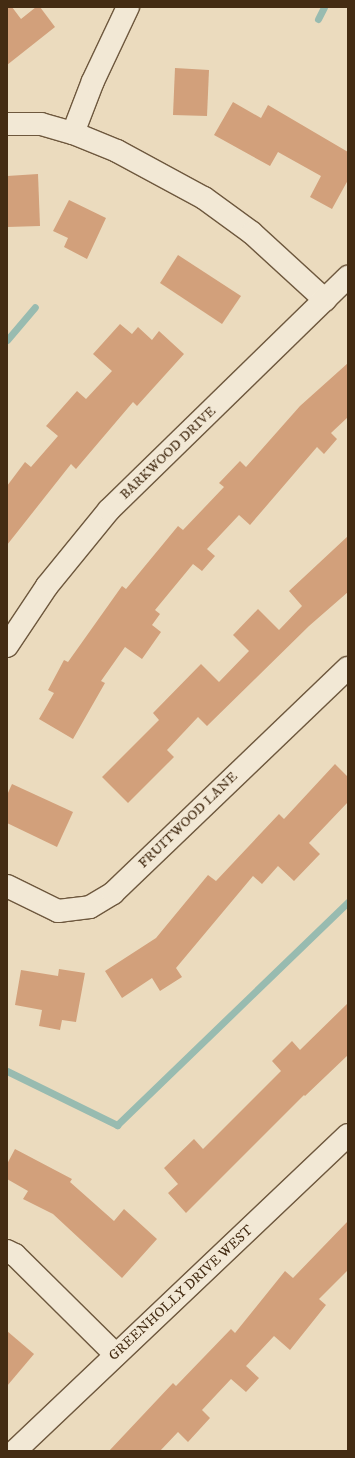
<!DOCTYPE html>
<style>
body{margin:0}
#map{position:relative;width:355px;height:1458px;overflow:hidden;background:#ebdbbe;font-family:"IM FELL DW Pica",serif}
div>[style]{position:absolute}
[style*='--x']{left:calc(var(--x)*1px);top:calc(var(--y)*1px);width:calc(var(--w)*1px);rotate:calc(var(--a)*1deg)}
.stream>*{height:7px;margin:-3.5px;padding:0 3.5px;transform-origin:3.5px;border-radius:3.5px;background:#98bbb0}
.building>*{inset:0;background:#d2a07b}
.roads{filter:drop-shadow(1px 0 #6e583e) drop-shadow(-1px 0 #6e583e) drop-shadow(0 1px #6e583e) drop-shadow(0 -1px #6e583e)}
.minor>*{height:22px;margin:-11px;padding:0 11px;transform-origin:11px;border-radius:11px;background:#f2e8d5}
span{translate:-50% -50%;white-space:nowrap;text-align:center;line-height:1.15;-webkit-text-stroke:4px #f2e8d5;paint-order:stroke}
.street-label{font-size:14px;color:#442c13}
.frame{position:absolute;inset:0;border:8px solid #442c13;pointer-events:none}
</style>
<div id="map">
<div class="stream">
<div style="--x:318;--y:19;--w:13;--a:-63"></div>
<div style="--x:7;--y:340;--w:43;--a:-49.7"></div>
<div style="--x:7;--y:1071;--w:123;--a:26.1"></div>
<div style="--x:117;--y:1125;--w:321;--a:-44"></div>
</div>
<div class="building">
<div style="clip-path:polygon(7px 7px,12px 7px,21px 19px,36px 7px,40px 7px,55px 27px,7px 65px)"></div>
<div style="clip-path:polygon(175px 68px,209px 70px,207px 116px,173px 115px)"></div>
<div style="clip-path:polygon(233px 102px,261px 118px,268px 105px,348px 152px,348px 180px,332px 209px,310px 197px,321px 176px,278px 152px,270px 166px,214px 135px)"></div>
<div style="clip-path:polygon(38px 174px,40px 226px,7px 227px,7px 176px)"></div>
<div style="clip-path:polygon(69px 200px,106px 218px,87px 259px,64px 247px,68px 238px,53px 231px)"></div>
<div style="clip-path:polygon(178px 255px,241px 296px,222px 324px,160px 283px)"></div>
<div style="clip-path:polygon(120px 324px,132px 334px,138px 327px,152px 340px,159px 331px,184px 354px,137px 406px,133px 402px,76px 469px,71px 464px,7px 545px,7px 486px,25px 462px,31px 467px,58px 436px,46px 426px,77px 391px,86px 399px,112px 371px,93px 354px)"></div>
<div style="clip-path:polygon(348px 363px,348px 417px,331px 433px,337px 439px,324px 454px,317px 447px,250px 525px,239px 515px,207px 549px,215px 556px,202px 571px,193px 564px,155px 610px,160px 614px,152px 625px,161px 632px,142px 659px,125px 647px,101px 681px,105px 683px,73px 739px,39px 719px,54px 693px,48px 690px,64px 660px,68px 662px,122px 586px,126px 589px,178px 526px,183px 530px,224px 487px,219px 483px,240px 461px,246px 467px,300px 406px)"></div>
<div style="clip-path:polygon(348px 536px,348px 592px,309px 626px,207px 726px,198px 717px,167px 750px,174px 757px,128px 803px,102px 777px,159px 720px,153px 713px,201px 664px,219px 682px,249px 651px,233px 635px,258px 609px,279px 630px,302px 606px,289px 591px)"></div>
<div style="clip-path:polygon(335px 764px,348px 777px,348px 802px,309px 843px,320px 854px,294px 881px,278px 866px,262px 884px,253px 876px,176px 968px,182px 977px,160px 991px,152px 978px,122px 998px,105px 971px,156px 938px,208px 875px,216px 881px,279px 814px,284px 819px)"></div>
<div style="clip-path:polygon(12px 784px,73px 812px,57px 847px,7px 823px,7px 795px)"></div>
<div style="clip-path:polygon(59px 969px,85px 973px,76px 1022px,62px 1020px,60px 1030px,39px 1026px,42px 1010px,15px 1005px,21px 970px,58px 976px)"></div>
<div style="clip-path:polygon(348px 1003px,348px 1055px,305px 1096px,304px 1095px,186px 1213px,168px 1193px,178px 1184px,164px 1168px,194px 1139px,203px 1149px,281px 1071px,272px 1061px,292px 1041px,300px 1050px)"></div>
<div style="clip-path:polygon(15px 1149px,72px 1179px,70px 1182px,114px 1221px,124px 1209px,157px 1239px,122px 1278px,53px 1214px,23px 1199px,28px 1191px,7px 1179px,7px 1164px)"></div>
<div style="clip-path:polygon(348px 1221px,348px 1270px,319px 1299px,326px 1305px,290px 1350px,274px 1336px,246px 1366px,259px 1378px,246px 1392px,231px 1379px,202px 1410px,210px 1418px,188px 1442px,178px 1432px,160px 1451px,109px 1451px,173px 1383px,176px 1386px,231px 1329px,235px 1333px,285px 1271px,293px 1278px)"></div>
<div style="clip-path:polygon(7px 1331px,34px 1354px,7px 1386px)"></div>
</div>
<div class="roads">
<div class="minor">
<div style="--x:7;--y:124;--w:34;--a:0"></div>
<div style="--x:41;--y:124;--w:33;--a:16"></div>
<div style="--x:73;--y:133;--w:48;--a:22.2"></div>
<div style="--x:117;--y:151;--w:99;--a:28.4"></div>
<div style="--x:204;--y:198;--w:59;--a:36.1"></div>
<div style="--x:252;--y:233;--w:99;--a:42.5"></div>
<div style="--x:73;--y:133;--w:56;--a:-69"></div>
<div style="--x:93;--y:81;--w:82;--a:-64.7"></div>
<div style="--x:7;--y:646;--w:72;--a:-56.3"></div>
<div style="--x:47;--y:586;--w:98;--a:-50.8"></div>
<div style="--x:109;--y:510;--w:334;--a:-44.3"></div>
<div style="--x:7;--y:886;--w:57;--a:26.1"></div>
<div style="--x:58;--y:911;--w:32;--a:-7"></div>
<div style="--x:90;--y:907;--w:27;--a:-31"></div>
<div style="--x:113;--y:893;--w:325;--a:-43.8"></div>
<div style="--x:7;--y:1251;--w:9;--a:27"></div>
<div style="--x:15;--y:1255;--w:142;--a:44.7"></div>
<div style="--x:15;--y:1451;--w:459;--a:-43.5"></div>
</div>
</div>
<div class="street-label">
<span style="left:168px;top:453px;rotate:-44deg">BARKWOOD DRIVE</span>
<span style="left:188px;top:820px;rotate:-44deg">FRUITWOOD LANE</span>
<span style="left:181px;top:1293px;rotate:-43deg">GREENHOLLY DRIVE WEST</span>
</div>
<div class="frame"></div>
</div>
